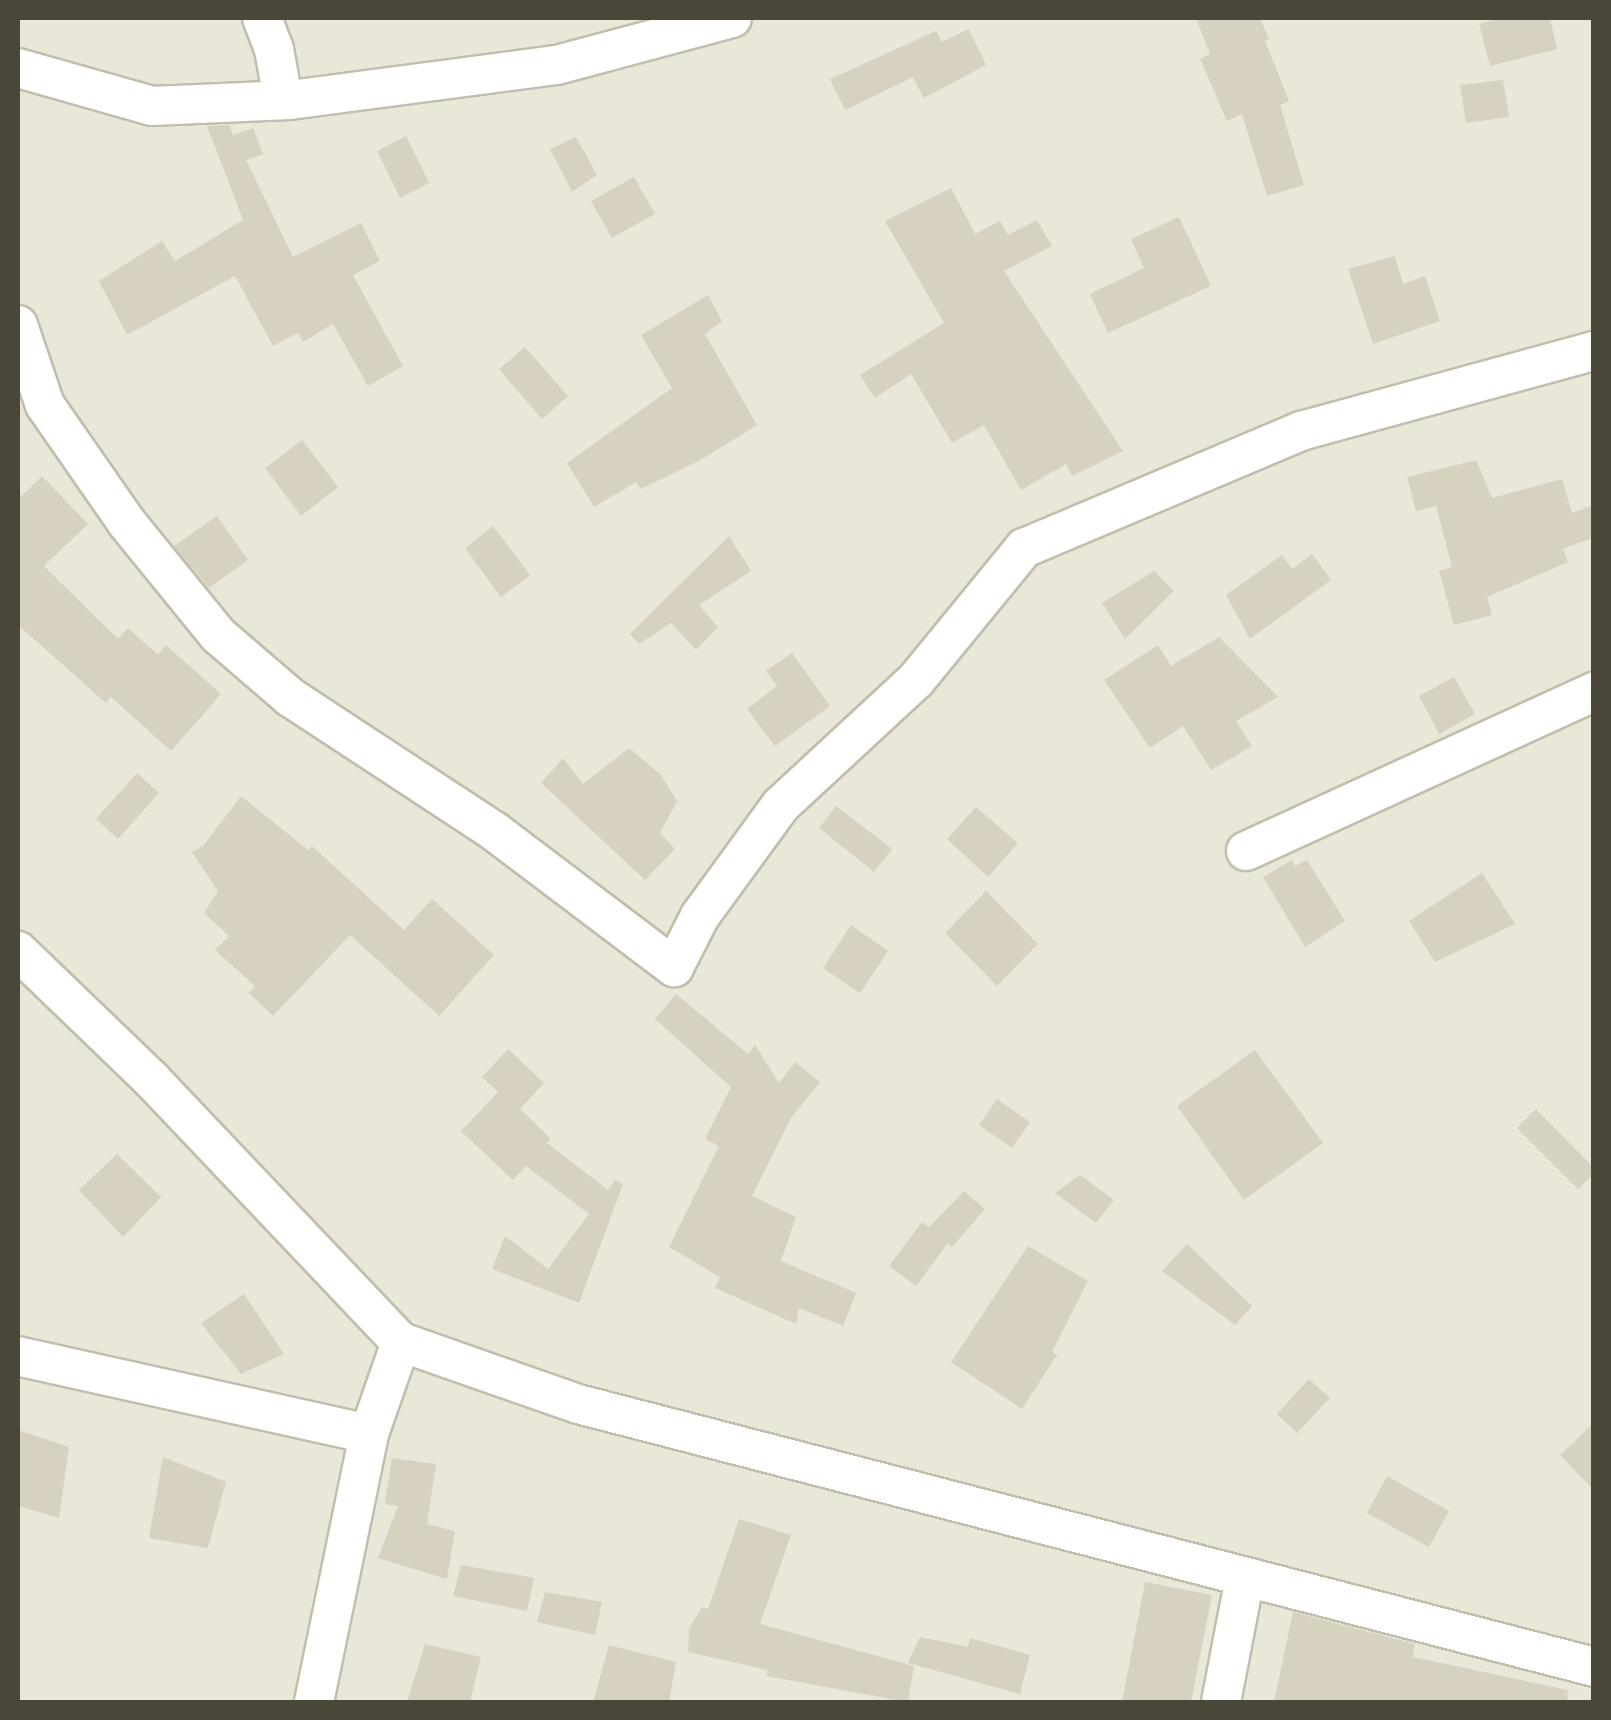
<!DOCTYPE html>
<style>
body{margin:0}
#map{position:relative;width:1611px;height:1720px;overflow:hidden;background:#f5f4ea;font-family:Montserrat,sans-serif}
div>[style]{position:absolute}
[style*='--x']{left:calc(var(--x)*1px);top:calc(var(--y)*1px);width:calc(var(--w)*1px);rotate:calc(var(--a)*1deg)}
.residential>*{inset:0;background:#e9e7d8}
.building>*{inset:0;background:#d7d2bf}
.roads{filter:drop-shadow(2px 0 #c1beac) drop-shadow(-2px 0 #c1beac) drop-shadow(0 2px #c1beac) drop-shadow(0 -2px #c1beac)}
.minor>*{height:38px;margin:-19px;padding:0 19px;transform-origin:19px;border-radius:19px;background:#fff}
span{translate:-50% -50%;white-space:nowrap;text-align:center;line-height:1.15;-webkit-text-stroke:9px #fff;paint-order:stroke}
.frame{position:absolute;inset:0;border:20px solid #4a4638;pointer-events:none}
</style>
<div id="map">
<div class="residential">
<div style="clip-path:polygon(18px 18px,1593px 18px,1593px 1702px,18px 1702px)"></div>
</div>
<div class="building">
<div style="clip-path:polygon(1196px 18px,1260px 18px,1269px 39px,1265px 41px,1289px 101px,1280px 105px,1304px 185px,1267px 196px,1242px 114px,1227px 121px,1200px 59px,1210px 54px)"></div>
<div style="clip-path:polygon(1505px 18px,1550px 18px,1557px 49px,1490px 66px,1479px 24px)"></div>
<div style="clip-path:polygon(969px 29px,986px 65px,924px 98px,913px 77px,845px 110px,830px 79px,936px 31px,942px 42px)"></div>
<div style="clip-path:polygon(1503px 80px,1509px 117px,1466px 123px,1460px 85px)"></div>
<div style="clip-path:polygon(229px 125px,233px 135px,253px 128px,263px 154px,246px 160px,293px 257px,361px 223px,380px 261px,353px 275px,403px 366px,368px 386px,333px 324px,303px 342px,298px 333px,273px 346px,235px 276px,127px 335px,99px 281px,162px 241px,175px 261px,243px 220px,207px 126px)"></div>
<div style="clip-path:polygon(406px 136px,429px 183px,400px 198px,377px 151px)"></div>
<div style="clip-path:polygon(576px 137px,597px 175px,572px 192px,550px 149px)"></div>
<div style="clip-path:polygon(634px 177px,655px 214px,612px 238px,591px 201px)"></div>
<div style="clip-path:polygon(951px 188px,975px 234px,1000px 221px,1008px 235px,1037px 220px,1052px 246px,1004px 271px,1123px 451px,1072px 476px,1066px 464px,1021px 490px,984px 425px,952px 443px,911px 374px,875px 398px,860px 375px,944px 323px,885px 221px)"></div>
<div style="clip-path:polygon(1179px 217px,1211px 286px,1108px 333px,1090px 294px,1144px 268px,1131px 239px)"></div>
<div style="clip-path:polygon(1395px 256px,1403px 284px,1425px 276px,1440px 321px,1373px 344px,1348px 269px)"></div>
<div style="clip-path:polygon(708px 295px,722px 321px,705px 334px,757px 425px,699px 461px,640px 489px,636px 482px,594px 507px,567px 463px,672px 388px,641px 335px)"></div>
<div style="clip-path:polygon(525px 347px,568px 396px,542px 419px,499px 369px)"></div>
<div style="clip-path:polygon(302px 440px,338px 487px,301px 516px,265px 468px)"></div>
<div style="clip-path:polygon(1476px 460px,1492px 498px,1562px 479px,1572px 513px,1594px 505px,1594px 537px,1563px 549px,1568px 562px,1487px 597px,1492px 615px,1454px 625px,1439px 571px,1452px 567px,1436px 506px,1416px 511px,1407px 477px)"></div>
<div style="clip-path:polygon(42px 476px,88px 524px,44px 566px,118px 639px,128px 628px,158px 655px,166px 645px,221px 694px,171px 751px,111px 697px,106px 703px,18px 625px,18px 500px)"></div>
<div style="clip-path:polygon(217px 516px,248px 560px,209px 588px,174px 546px)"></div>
<div style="clip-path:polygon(493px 526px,530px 575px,501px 597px,465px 548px)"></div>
<div style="clip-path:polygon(729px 536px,751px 571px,699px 605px,718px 627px,696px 650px,671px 623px,639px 644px,630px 634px)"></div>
<div style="clip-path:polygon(1312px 554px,1331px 580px,1250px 639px,1226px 595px,1282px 555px,1292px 569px)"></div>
<div style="clip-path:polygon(1154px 571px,1174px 591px,1125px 639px,1102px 603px)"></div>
<div style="clip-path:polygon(1219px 637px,1278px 697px,1236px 721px,1252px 746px,1211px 770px,1183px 726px,1150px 748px,1104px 680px,1158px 645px,1171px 666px)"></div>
<div style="clip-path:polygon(792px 653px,830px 706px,775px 746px,747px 709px,777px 686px,766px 671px)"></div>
<div style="clip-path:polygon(1454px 677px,1475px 714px,1439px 734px,1419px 696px)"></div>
<div style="clip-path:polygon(629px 748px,661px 775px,677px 801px,660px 833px,675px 849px,645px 880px,541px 783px,563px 758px,583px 784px)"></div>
<div style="clip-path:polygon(137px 773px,159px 793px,118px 839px,96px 819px)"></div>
<div style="clip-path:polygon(241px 796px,308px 850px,312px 846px,404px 930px,432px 899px,494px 955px,439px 1016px,350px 935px,273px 1016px,249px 993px,255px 986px,215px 950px,229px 936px,204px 913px,218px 891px,192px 852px,204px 845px)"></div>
<div style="clip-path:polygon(836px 806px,892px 849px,874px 872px,819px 828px)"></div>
<div style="clip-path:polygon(976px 807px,1018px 843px,988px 877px,947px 839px)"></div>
<div style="clip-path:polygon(1292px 860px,1295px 866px,1307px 860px,1345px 921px,1305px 947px,1263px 877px)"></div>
<div style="clip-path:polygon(1482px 873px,1515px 924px,1435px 962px,1409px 921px)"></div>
<div style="clip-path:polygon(986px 891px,1038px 944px,997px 986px,945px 933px)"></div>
<div style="clip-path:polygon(851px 925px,888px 951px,860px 993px,823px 968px)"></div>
<div style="clip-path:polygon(676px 994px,748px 1054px,755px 1045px,779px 1083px,795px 1062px,820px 1082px,791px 1118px,752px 1196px,796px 1217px,781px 1261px,856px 1293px,843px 1326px,799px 1308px,796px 1324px,715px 1288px,720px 1277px,669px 1247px,719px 1146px,705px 1139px,731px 1087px,655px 1019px)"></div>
<div style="clip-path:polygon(508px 1049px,544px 1083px,520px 1109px,551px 1139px,547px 1143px,608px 1190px,615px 1180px,623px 1184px,579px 1303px,492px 1269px,505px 1236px,548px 1269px,589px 1214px,526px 1166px,513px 1180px,461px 1131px,498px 1092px,482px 1077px)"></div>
<div style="clip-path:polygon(1255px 1050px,1323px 1143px,1244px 1200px,1177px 1106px)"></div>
<div style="clip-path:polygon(997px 1099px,1030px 1122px,1012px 1148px,979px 1125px)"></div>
<div style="clip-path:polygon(1536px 1109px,1594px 1168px,1594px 1174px,1578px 1189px,1517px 1128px)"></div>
<div style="clip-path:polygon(117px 1154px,161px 1197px,123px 1237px,79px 1190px)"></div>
<div style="clip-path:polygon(1080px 1175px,1114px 1200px,1096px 1223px,1055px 1193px)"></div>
<div style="clip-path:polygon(964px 1191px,985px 1209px,952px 1247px,948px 1243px,916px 1286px,889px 1266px,922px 1222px,929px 1227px)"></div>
<div style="clip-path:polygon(1187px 1244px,1252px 1306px,1235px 1325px,1162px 1271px)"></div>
<div style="clip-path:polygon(1028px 1246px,1088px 1281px,1052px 1352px,1057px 1355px,1022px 1409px,951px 1362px)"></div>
<div style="clip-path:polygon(244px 1294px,284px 1354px,241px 1374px,201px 1323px)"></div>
<div style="clip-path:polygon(1309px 1379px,1330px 1398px,1297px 1433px,1277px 1414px)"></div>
<div style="clip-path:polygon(1594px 1423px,1594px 1490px,1560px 1455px)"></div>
<div style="clip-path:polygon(18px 1430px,69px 1447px,59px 1518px,18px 1506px)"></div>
<div style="clip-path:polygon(163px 1457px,226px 1482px,208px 1548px,149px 1538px)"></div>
<div style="clip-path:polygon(392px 1458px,436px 1464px,427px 1524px,455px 1531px,447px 1579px,378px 1558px,398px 1506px,385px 1504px)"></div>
<div style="clip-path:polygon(1387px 1476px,1449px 1511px,1429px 1547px,1367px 1513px)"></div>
<div style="clip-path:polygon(739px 1519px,791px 1535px,760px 1624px,914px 1666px,908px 1702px,766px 1676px,768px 1670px,688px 1652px,689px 1629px,702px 1607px,708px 1609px)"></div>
<div style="clip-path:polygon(461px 1565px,534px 1578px,527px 1611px,453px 1596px)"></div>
<div style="clip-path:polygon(1145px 1582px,1212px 1595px,1191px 1702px,1122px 1702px)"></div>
<div style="clip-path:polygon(545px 1592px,602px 1602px,595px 1635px,537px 1622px)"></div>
<div style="clip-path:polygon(1293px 1612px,1415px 1644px,1413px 1657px,1568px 1690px,1567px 1702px,1274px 1702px)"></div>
<div style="clip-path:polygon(920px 1637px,968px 1647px,970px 1638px,1030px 1655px,1020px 1694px,908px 1663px)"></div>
<div style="clip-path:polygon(425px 1644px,481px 1657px,470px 1702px,407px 1702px)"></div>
<div style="clip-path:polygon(609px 1645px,676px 1662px,669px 1702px,593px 1702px)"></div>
</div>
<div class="roads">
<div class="minor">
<div style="--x:262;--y:18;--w:33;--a:69"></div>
<div style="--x:274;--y:49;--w:51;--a:79.8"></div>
<div style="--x:18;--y:68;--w:139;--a:15.8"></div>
<div style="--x:152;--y:106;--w:138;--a:-2.5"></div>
<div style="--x:290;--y:100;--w:269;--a:-7.5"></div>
<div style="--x:557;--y:65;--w:181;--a:-15"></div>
<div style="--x:18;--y:325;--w:84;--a:71.4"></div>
<div style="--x:45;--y:405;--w:144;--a:55.2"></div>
<div style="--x:127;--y:523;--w:144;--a:50.9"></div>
<div style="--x:218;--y:635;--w:95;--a:40.7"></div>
<div style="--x:290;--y:697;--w:244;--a:33.3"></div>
<div style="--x:494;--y:831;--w:226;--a:37.1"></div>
<div style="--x:674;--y:967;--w:57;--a:-63"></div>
<div style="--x:700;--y:916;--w:137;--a:-53.9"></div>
<div style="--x:781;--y:805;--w:184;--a:-42.8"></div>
<div style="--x:916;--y:680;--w:171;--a:-50.7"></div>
<div style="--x:1024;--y:548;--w:301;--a:-22.9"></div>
<div style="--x:1301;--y:431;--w:304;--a:-15.3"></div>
<div style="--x:1246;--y:851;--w:383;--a:-24.6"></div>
<div style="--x:18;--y:951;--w:185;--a:43.9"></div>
<div style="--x:151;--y:1079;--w:363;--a:46.5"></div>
<div style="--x:401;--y:1342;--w:97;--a:109.2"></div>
<div style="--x:369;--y:1434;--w:360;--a:-167.5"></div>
<div style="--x:401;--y:1342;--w:188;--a:19.3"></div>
<div style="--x:578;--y:1404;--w:1049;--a:14.51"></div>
<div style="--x:314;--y:1702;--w:274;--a:-78.4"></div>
<div style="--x:1221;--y:1702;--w:127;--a:-79.1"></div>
</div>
</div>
<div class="frame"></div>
</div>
